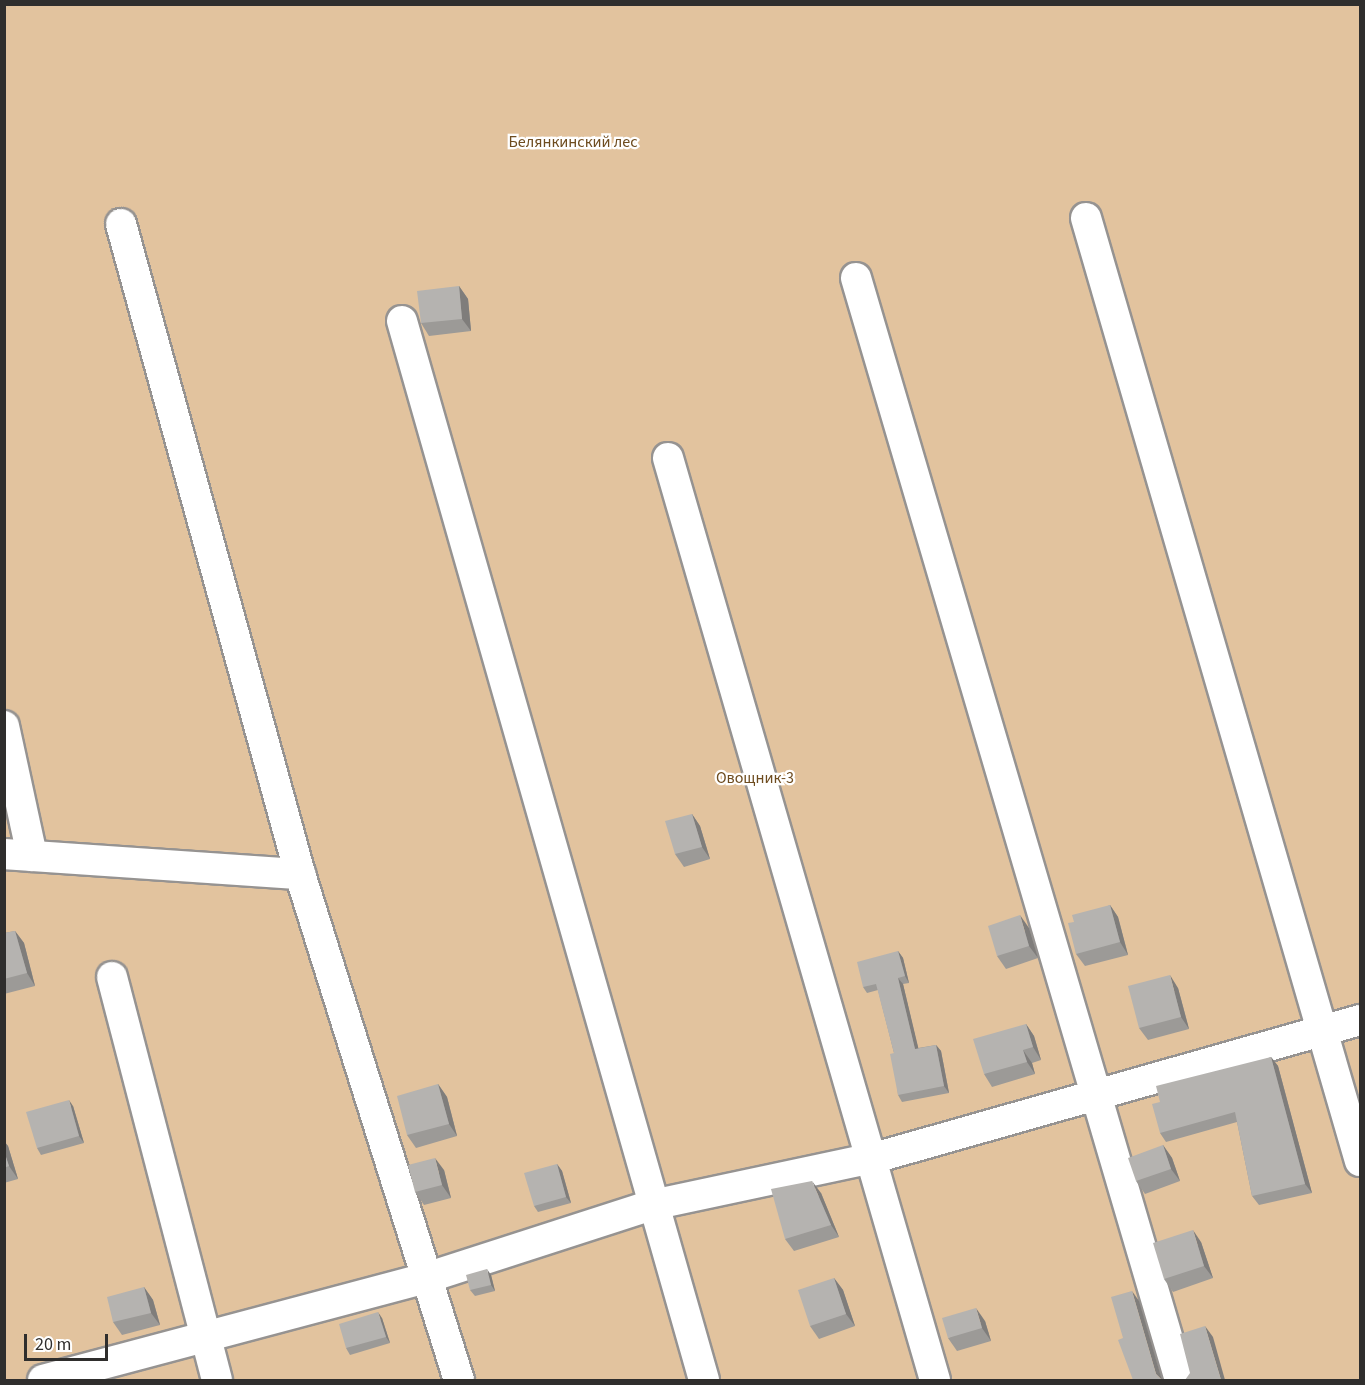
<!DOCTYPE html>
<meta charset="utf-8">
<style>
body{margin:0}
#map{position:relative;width:1365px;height:1385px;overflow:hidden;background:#f4f2ef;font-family:"Source Sans 3",sans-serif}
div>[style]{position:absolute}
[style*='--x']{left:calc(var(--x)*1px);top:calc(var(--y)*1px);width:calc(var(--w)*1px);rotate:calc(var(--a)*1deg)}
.green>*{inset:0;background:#e2c39e}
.roads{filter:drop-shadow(2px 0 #969391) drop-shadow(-2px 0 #969391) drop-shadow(0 2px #969391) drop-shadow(0 -2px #969391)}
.minor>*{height:30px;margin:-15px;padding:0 15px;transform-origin:15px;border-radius:15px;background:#fff}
.wall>*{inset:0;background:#9c9a97}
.shaded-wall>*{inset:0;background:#7f7d7b}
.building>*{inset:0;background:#b5b3b0}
span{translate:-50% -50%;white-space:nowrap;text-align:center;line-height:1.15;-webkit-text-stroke:4.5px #fff;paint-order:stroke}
.park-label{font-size:16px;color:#6e4c1f}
.frame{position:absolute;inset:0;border:6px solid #2f2e2d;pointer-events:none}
.scale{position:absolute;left:24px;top:1334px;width:84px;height:27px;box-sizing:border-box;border:3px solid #2f2e2d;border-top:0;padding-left:8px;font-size:18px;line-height:21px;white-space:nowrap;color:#2f2e2d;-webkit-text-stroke:4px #fff;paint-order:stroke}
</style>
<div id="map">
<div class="green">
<div style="clip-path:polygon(5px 5px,1360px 5px,1360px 1380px,5px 1380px)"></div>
</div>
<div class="roads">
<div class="minor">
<div style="--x:1086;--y:218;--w:982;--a:73.8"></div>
<div style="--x:121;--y:224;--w:674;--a:74.6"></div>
<div style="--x:856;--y:278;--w:1149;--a:73.62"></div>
<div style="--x:402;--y:321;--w:1101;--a:74.08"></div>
<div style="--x:668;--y:458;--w:960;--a:73.85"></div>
<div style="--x:4;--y:726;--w:133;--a:77.8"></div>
<div style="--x:4;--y:854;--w:297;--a:3.9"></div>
<div style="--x:300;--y:874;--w:530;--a:72.56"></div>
<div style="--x:112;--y:977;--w:416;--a:75.4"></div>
<div style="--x:43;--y:1380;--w:400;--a:-14.9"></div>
<div style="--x:429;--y:1277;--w:234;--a:-17.9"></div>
<div style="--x:652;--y:1205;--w:227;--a:-12"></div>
<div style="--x:874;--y:1158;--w:505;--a:-15.85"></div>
</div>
</div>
<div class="wall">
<div style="clip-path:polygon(459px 286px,468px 299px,471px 331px,429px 336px,421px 323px)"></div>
<div style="clip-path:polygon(692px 814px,700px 826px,710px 859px,684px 867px,675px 854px)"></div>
<div style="clip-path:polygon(1110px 905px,1118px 917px,1128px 955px,1085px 966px,1076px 954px,1074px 922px)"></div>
<div style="clip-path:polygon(1029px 928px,1038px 958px,1006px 969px,997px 956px)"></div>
<div style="clip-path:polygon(15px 931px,24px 943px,35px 986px,4px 994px,4px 933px)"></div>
<div style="clip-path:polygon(898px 951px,903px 958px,909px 983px,903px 984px,918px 1048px,936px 1045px,941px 1051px,949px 1093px,902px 1102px,898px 1095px,894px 1053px,878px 990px,867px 993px,863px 987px)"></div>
<div style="clip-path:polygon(1178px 988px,1189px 1029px,1148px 1040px,1139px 1028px)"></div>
<div style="clip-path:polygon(1026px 1024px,1034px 1036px,1041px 1060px,1032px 1063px,1035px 1074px,992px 1087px,984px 1074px)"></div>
<div style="clip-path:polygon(1271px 1057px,1278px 1066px,1312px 1193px,1259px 1205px,1252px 1196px,1237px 1122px,1166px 1142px,1160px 1133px,1160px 1102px)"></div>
<div style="clip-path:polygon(438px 1084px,447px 1097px,457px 1136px,416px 1148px,407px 1135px)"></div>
<div style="clip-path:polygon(73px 1106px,84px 1143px,41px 1155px,37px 1148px)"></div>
<div style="clip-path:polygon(4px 1141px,8px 1146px,18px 1179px,4px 1183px)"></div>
<div style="clip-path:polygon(1163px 1145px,1172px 1158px,1180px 1181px,1145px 1194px,1136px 1181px)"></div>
<div style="clip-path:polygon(557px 1164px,562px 1171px,571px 1203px,538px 1212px,534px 1206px)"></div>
<div style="clip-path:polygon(444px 1170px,451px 1198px,424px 1205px,415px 1192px)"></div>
<div style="clip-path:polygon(821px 1193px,839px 1237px,794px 1251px,785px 1239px)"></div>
<div style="clip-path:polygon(1201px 1242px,1213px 1278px,1173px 1292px,1164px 1279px)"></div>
<div style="clip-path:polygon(491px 1275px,495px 1291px,475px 1296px,470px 1290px)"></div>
<div style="clip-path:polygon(834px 1278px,843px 1290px,855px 1326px,819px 1339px,810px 1326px)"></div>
<div style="clip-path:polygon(144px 1287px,153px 1300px,160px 1325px,122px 1335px,113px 1322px)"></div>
<div style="clip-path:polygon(382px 1318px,390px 1343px,350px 1355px,346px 1348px)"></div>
<div style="clip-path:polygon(985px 1321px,991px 1341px,957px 1351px,948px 1338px)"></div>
</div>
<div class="shaded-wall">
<div style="clip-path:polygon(459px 286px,468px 299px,471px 331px,462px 319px)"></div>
<div style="clip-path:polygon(692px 814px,700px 826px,710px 859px,702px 847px)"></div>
<div style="clip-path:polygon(1110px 905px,1118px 917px,1128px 955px,1120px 942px)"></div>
<div style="clip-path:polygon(1020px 915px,1029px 928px,1038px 958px,1029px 946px)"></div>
<div style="clip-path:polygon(15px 931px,24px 943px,35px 986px,27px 973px)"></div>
<div style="clip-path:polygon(898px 951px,903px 958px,909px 983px,905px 976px)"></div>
<div style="clip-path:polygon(1170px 975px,1178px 988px,1189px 1029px,1181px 1017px)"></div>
<div style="clip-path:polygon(898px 978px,903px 984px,920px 1055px,915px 1049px)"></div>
<div style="clip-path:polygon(1026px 1024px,1034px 1036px,1041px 1060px,1033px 1047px)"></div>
<div style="clip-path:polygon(936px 1045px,941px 1051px,949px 1093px,944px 1086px)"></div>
<div style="clip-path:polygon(1023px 1050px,1032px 1063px,1035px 1074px,1027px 1062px)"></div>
<div style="clip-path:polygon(1271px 1057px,1278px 1066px,1312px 1193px,1305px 1184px)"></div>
<div style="clip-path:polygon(438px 1084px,447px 1097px,457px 1136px,449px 1124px)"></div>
<div style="clip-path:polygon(69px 1100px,73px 1106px,84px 1143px,79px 1136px)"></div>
<div style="clip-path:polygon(4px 1141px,8px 1146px,18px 1179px,9px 1166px,4px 1151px)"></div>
<div style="clip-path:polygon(1163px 1145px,1172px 1158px,1180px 1181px,1171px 1169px)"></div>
<div style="clip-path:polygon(435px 1158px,444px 1170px,451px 1198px,442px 1185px)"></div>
<div style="clip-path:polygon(557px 1164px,562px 1171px,571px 1203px,566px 1197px)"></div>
<div style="clip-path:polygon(812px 1181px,821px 1193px,839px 1237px,831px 1225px)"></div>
<div style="clip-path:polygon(1193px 1230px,1201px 1242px,1213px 1278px,1204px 1266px)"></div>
<div style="clip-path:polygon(487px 1269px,491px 1275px,495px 1291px,491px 1285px)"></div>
<div style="clip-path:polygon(834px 1278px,843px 1290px,855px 1326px,846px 1314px)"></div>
<div style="clip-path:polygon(144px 1287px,153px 1300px,160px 1325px,151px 1313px)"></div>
<div style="clip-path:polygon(1132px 1291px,1139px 1301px,1162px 1380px,1156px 1374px)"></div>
<div style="clip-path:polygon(976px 1308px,985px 1321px,991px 1341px,982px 1328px)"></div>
<div style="clip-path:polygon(378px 1312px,382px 1318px,390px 1343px,386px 1337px)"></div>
<div style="clip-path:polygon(1205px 1326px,1213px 1337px,1225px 1380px,1221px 1380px)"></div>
</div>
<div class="building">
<div style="clip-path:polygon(459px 286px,462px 319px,421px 323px,417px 291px)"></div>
<div style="clip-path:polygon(692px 814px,702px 847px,675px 854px,665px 821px)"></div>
<div style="clip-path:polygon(1110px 905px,1120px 942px,1076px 954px,1068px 923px,1074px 922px,1072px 915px)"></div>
<div style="clip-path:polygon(1020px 915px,1029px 946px,997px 956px,988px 926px)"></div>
<div style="clip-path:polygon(15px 931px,27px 973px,4px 979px,4px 933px)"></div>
<div style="clip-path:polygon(898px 951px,905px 976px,898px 978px,915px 1049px,936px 1045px,944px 1086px,898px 1095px,890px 1054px,894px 1053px,876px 984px,863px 987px,857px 962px)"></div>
<div style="clip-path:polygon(1170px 975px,1181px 1017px,1139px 1028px,1128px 986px)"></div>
<div style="clip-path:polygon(1026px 1024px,1033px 1047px,1023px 1050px,1027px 1062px,984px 1074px,973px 1039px)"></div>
<div style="clip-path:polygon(1271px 1057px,1305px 1184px,1252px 1196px,1235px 1112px,1160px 1133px,1152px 1104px,1160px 1102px,1156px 1086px)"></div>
<div style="clip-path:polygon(438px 1084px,449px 1124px,407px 1135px,397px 1096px)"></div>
<div style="clip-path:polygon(69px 1100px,79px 1136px,37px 1148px,26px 1112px)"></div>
<div style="clip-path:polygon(1163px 1145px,1171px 1169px,1136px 1181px,1128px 1158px)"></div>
<div style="clip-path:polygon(4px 1151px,9px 1166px,4px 1168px)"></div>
<div style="clip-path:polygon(435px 1158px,442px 1185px,415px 1192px,408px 1165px)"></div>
<div style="clip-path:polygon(557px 1164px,566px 1197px,534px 1206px,524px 1173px)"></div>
<div style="clip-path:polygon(812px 1181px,831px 1225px,785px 1239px,771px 1189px)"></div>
<div style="clip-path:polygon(1193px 1230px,1204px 1266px,1164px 1279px,1153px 1243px)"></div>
<div style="clip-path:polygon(487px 1269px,491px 1285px,470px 1290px,466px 1275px)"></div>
<div style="clip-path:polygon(834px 1278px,846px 1314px,810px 1326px,798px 1290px)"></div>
<div style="clip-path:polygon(144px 1287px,151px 1313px,113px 1322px,107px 1297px)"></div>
<div style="clip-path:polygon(1132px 1291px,1156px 1374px,1162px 1380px,1133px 1380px,1118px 1340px,1123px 1338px,1111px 1297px)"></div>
<div style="clip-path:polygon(976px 1308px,982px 1328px,948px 1338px,942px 1318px)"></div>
<div style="clip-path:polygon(378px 1312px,386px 1337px,346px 1348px,339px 1324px)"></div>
<div style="clip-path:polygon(1205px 1326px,1221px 1380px,1185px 1380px,1190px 1373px,1180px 1334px)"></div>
</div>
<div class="park-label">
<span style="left:573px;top:142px">Белянкинский лес</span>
<span style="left:755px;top:778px">Овощник-3</span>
</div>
<div class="frame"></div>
<div class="scale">20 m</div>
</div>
